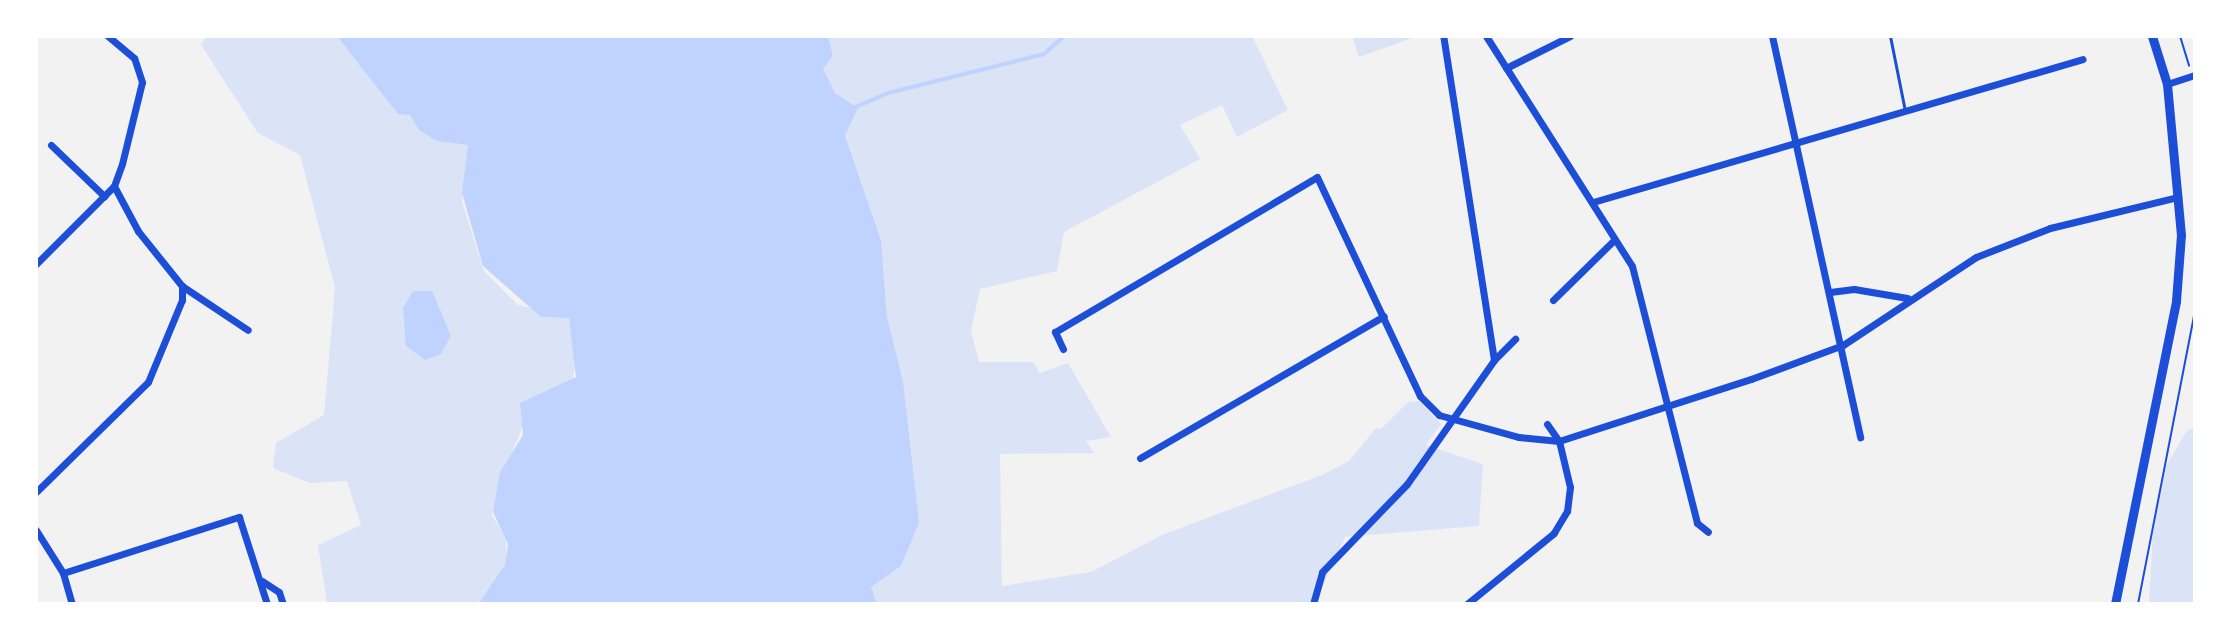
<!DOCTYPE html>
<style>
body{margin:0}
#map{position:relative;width:2231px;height:640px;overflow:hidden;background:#f2f2f2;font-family:"Source Sans 3",sans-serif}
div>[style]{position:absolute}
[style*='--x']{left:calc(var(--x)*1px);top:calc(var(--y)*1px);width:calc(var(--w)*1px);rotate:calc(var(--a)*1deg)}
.green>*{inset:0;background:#dbe4f7}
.water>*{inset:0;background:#bfd3fe}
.stream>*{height:4px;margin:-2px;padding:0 2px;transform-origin:2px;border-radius:2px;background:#bfd3fe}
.path>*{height:2px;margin:-1px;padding:0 1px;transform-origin:1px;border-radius:1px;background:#1d4ed8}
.service>*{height:3px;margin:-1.5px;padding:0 1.5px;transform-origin:1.5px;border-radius:1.5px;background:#1d4ed8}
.minor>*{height:7px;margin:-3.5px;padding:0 3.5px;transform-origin:3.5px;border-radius:3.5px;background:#1d4ed8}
.tertiary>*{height:9px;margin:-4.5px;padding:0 4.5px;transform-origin:4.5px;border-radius:4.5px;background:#1d4ed8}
span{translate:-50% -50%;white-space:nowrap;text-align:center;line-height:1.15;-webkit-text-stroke:7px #fff;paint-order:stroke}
.frame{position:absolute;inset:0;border:38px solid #fff;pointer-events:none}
</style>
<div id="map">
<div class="green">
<div style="clip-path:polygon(207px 36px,337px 36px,465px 119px,468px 148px,462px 202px,484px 271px,518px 305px,571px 317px,582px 330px,572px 382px,522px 428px,501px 479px,492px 515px,506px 538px,506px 560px,499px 587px,475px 604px,327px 604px,318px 545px,361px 525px,347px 481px,310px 483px,273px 468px,276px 443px,324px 415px,335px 288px,300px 155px,258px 133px,201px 45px)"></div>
<div style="clip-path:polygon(828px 36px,1252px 36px,1288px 110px,1237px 137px,1222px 105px,1180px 125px,1200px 159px,1064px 232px,1057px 271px,980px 289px,971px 331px,979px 362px,1033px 362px,1040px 373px,1068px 363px,1111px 437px,1086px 441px,1094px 453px,1000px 454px,1002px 586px,1091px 572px,1162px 535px,1322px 475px,1349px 461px,1376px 428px,1381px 429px,1408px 402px,1419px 401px,1441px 424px,1426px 445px,1483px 464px,1479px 526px,1345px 537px,1314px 604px,877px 604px,871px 587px,901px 566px,919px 523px,887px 317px,881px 240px,823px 69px,833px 56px)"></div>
<div style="clip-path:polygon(1352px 36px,1418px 36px,1359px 57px)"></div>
<div style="clip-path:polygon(2195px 426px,2195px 604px,2149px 604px,2153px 531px,2166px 466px,2186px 432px)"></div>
</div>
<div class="water">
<div style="clip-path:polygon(299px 36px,828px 36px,833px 56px,823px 69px,835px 93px,858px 108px,845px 135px,881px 240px,887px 317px,903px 382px,919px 523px,901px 566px,871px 587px,877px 604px,478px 604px,505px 565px,508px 544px,493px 512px,500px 472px,523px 435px,520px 403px,576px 377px,569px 318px,541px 317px,483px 266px,462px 193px,468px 145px,437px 141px,419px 130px,410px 115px,398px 114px,337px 36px)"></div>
<div style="clip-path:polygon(413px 291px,432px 291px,451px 336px,441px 354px,425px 360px,406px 346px,403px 308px)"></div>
</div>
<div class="stream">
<div style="--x:853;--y:108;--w:38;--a:-23"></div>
<div style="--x:888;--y:93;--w:161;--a:-14"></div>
<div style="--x:1044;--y:54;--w:27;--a:-42"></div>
</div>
<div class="path">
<div style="--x:2180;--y:36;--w:31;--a:73"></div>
<div style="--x:2138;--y:604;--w:298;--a:-79"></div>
</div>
<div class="service">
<div style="--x:1890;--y:36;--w:76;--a:78.7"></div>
</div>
<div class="minor">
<div style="--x:1486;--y:36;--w:272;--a:57.6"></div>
<div style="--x:1632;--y:266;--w:265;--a:75.8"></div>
<div style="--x:1697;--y:523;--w:14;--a:39"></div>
<div style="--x:1772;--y:36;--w:411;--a:77.6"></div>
<div style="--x:1506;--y:68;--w:72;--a:-26.6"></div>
<div style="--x:2167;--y:84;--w:29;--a:-18"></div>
<div style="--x:51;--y:145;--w:74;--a:43.9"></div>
<div style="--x:1593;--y:202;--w:510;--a:-16.27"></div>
<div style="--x:36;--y:264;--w:110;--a:-45"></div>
<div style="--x:114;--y:186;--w:23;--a:-70"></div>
<div style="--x:122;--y:164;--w:84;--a:-76.3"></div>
<div style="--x:142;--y:82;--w:25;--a:-108"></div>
<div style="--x:134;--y:58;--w:34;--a:-140"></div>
<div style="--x:182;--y:286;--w:79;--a:33.7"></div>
<div style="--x:1830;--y:292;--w:24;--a:-7"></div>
<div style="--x:1854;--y:289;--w:54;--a:9.6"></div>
<div style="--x:1553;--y:300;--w:86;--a:-44.5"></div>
<div style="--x:1063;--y:349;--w:19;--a:-115"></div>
<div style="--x:1055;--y:332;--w:304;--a:-30.6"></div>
<div style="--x:1317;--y:177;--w:242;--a:64.8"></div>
<div style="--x:1420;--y:396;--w:27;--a:45"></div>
<div style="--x:1439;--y:415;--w:83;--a:15.4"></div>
<div style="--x:1519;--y:437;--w:40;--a:5.7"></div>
<div style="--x:1559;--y:441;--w:47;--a:76.6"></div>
<div style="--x:1570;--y:487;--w:24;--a:97"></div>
<div style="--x:1567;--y:511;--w:26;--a:121"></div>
<div style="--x:1554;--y:533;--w:112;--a:140.8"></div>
<div style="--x:1494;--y:360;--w:30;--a:-45"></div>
<div style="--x:1547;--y:424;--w:21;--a:55"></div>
<div style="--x:1559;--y:441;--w:202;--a:-17.9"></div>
<div style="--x:1751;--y:379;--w:98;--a:-20.3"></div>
<div style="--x:1843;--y:345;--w:159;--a:-33.5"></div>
<div style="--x:1976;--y:257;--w:79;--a:-21.4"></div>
<div style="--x:2050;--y:228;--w:132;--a:-13.6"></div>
<div style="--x:1140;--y:458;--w:282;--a:-30.2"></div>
<div style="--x:36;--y:492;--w:157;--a:-44.5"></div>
<div style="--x:148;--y:382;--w:89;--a:-67.5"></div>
<div style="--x:182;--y:300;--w:14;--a:-90"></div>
<div style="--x:182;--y:286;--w:70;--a:-128.7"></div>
<div style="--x:138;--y:231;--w:51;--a:-118.1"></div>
<div style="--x:36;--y:530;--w:51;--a:57.9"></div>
<div style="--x:63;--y:573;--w:32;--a:74"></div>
<div style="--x:63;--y:573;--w:185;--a:-17.7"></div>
<div style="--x:239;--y:517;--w:91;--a:72.2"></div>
<div style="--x:262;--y:581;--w:20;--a:33"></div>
<div style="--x:279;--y:592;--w:13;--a:72"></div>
<div style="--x:1313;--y:604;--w:33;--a:-74"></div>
<div style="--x:1322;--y:572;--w:122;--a:-46"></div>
<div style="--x:1407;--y:484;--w:151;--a:-54.9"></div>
<div style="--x:1494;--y:360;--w:328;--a:-98.9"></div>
</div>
<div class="tertiary">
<div style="--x:2115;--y:604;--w:309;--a:-78.6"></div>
<div style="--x:2176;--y:301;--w:66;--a:-85.7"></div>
<div style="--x:2181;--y:235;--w:152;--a:-95.3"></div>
<div style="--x:2167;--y:84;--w:50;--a:-107.4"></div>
</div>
<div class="frame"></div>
</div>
